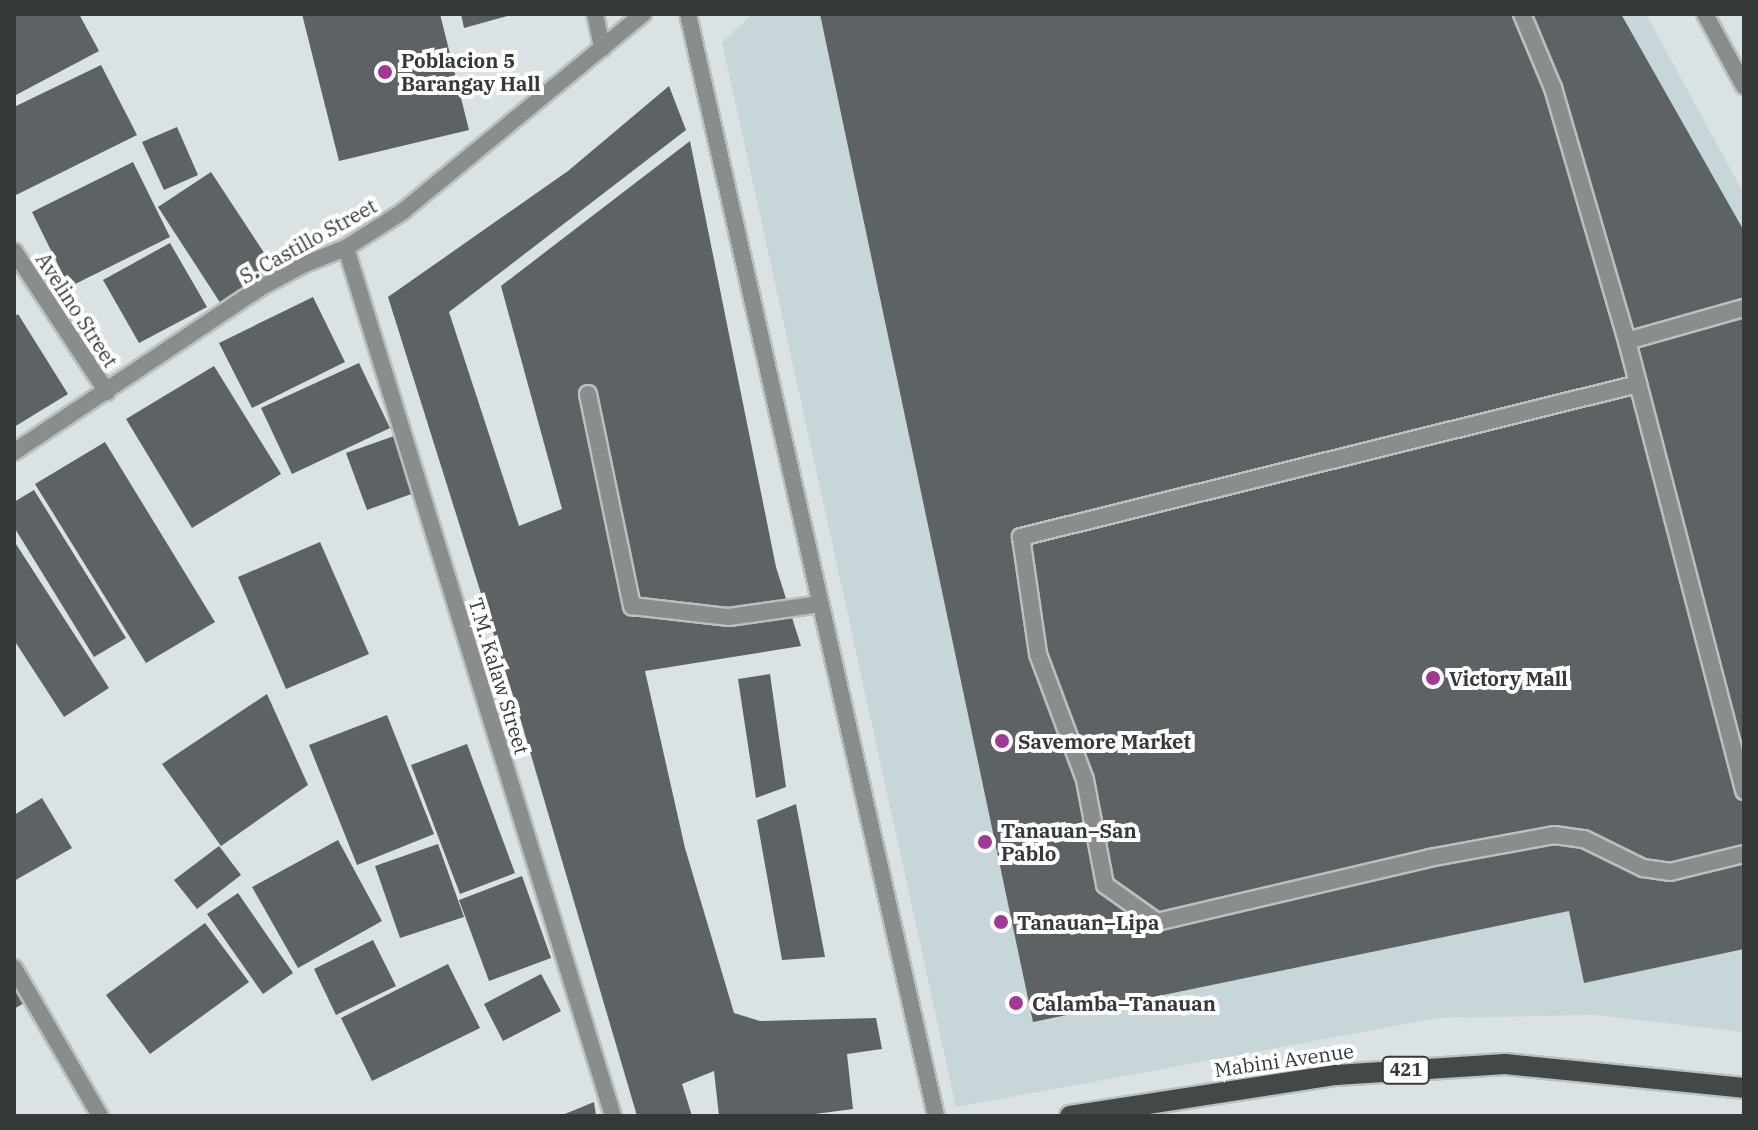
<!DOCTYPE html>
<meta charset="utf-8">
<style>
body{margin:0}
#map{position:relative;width:1758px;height:1130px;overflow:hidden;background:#dae2e4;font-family:"IBM Plex Serif",serif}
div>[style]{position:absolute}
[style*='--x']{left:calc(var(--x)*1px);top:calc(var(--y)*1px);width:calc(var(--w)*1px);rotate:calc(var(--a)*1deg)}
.built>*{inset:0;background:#c6d6d9}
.building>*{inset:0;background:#5d6265}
.roads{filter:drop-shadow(2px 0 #b9c0c2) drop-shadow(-2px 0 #b9c0c2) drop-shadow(0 2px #b9c0c2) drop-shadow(0 -2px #b9c0c2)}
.service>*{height:16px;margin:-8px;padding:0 8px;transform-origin:8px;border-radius:8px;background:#898d8c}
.minor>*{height:16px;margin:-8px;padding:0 8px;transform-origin:8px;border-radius:8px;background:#898d8c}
.tertiary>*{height:16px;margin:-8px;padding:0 8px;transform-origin:8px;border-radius:8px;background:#898d8c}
.primary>*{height:20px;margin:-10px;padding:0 10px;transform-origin:10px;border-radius:10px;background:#434948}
.dots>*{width:22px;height:22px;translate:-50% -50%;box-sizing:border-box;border:4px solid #fff;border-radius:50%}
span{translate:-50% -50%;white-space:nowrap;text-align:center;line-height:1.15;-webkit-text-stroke:8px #fff;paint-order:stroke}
.shield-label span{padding:2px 6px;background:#fff;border:2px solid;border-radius:6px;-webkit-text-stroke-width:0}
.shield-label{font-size:18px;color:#363939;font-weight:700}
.poi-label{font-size:20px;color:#363939;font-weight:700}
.left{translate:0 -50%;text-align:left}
.street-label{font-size:20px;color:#363939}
.frame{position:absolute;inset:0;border:16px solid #363939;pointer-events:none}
</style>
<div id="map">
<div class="built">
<div style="clip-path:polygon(753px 14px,1646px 14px,1744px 194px,1744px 1032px,1595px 1015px,1438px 1018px,956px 1107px,722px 42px)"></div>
</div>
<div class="building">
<div style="clip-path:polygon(21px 14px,79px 14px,99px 51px,14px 96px,14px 17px)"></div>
<div style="clip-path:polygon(302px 14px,440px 14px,469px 130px,339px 161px)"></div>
<div style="clip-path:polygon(461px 14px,510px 14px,511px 15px,464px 28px)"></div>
<div style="clip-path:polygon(820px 14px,1621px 14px,1744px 231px,1744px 949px,1584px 983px,1569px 911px,1033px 1022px)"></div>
<div style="clip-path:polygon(101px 65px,137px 135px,14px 196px,14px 107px)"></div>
<div style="clip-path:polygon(669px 86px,686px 130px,449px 312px,519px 526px,562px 509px,501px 286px,690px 141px,776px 567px,801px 646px,645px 671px,685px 848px,734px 1013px,760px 1021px,876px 1018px,882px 1049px,847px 1054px,853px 1109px,800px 1116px,719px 1116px,714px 1071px,682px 1084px,692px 1116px,637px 1116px,521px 721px,388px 297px,568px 171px)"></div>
<div style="clip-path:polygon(177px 127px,198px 175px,164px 190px,142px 142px)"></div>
<div style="clip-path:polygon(133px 162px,170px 237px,69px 287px,32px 212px)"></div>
<div style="clip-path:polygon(211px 172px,274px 268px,221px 304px,158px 207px)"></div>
<div style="clip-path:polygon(170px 243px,207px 307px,139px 343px,103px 280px)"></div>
<div style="clip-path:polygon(313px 297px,345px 362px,252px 408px,219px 343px)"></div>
<div style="clip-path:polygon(18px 314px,68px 394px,14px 427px,14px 317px)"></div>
<div style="clip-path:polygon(359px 363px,390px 428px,292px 474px,261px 408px)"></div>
<div style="clip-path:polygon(214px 366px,281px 474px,192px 528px,126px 419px)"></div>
<div style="clip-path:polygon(397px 435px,417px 492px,367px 510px,346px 453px)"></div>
<div style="clip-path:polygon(105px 442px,215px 622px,146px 663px,35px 484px)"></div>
<div style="clip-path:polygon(34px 490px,126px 638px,94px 657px,14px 527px,14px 502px)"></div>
<div style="clip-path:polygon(14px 541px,109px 688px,64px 717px,14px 640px)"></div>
<div style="clip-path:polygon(320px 542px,369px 654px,286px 689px,238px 577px)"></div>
<div style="clip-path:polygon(770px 674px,786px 787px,756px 798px,738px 679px)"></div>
<div style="clip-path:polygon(267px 694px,308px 785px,221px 846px,162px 764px)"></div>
<div style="clip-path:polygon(387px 715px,434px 834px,357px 865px,309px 745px)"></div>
<div style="clip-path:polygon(467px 744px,515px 873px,460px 894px,411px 765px)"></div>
<div style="clip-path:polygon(42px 798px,72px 848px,14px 881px,14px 815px)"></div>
<div style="clip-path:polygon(796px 804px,825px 957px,782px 960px,757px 820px)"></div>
<div style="clip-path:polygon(338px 840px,382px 921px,298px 968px,252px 887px)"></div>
<div style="clip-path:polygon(438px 844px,464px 917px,400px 938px,375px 866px)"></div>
<div style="clip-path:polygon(219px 846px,241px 875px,197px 909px,174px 880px)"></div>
<div style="clip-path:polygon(522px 876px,551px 958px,489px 981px,459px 900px)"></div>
<div style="clip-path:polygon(238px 893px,293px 973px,263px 994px,207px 914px)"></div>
<div style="clip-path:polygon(205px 923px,249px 982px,150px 1054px,106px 995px)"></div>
<div style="clip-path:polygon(373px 940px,396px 986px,336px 1015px,314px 969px)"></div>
<div style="clip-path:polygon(448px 964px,480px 1028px,372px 1081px,341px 1018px)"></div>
<div style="clip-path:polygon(541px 974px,561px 1011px,503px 1041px,484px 1004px)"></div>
<div style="clip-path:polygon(14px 987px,24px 1003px,14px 1009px)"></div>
<div style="clip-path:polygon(594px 1102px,596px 1116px,560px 1116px)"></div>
</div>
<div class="roads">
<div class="service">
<div style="--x:595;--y:14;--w:35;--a:78"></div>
<div style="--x:688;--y:14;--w:1130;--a:77.32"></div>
<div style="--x:1522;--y:14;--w:80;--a:67.3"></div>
<div style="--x:1553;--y:88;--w:264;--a:73.7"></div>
<div style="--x:1627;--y:341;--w:465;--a:75.4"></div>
<div style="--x:1627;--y:341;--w:122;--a:-15.8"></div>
<div style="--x:1638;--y:384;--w:636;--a:166.07"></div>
<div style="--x:1021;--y:537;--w:118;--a:81.7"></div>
<div style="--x:1038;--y:654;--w:134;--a:69.5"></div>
<div style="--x:1085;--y:780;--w:107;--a:79.2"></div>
<div style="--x:1105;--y:885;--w:64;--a:35.4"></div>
<div style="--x:1157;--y:922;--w:279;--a:-13.2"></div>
<div style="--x:1429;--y:858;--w:127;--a:-10.4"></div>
<div style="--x:1554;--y:835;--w:30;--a:8"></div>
<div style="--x:1584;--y:839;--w:66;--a:26.2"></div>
<div style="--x:1643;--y:868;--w:27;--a:8"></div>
<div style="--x:1670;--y:872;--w:76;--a:-13.7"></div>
<div style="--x:588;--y:394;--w:217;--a:78.3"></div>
<div style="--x:632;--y:606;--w:98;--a:6.5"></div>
<div style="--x:729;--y:617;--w:92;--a:-8.1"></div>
</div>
<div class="minor">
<div style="--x:346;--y:248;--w:908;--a:72.9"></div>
<div style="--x:14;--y:251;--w:169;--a:56.6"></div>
<div style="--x:14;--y:968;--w:171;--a:59.8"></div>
</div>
<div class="tertiary">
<div style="--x:1705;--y:14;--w:82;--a:61.6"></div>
<div style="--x:14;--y:452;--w:296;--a:-33.7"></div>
<div style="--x:260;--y:288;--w:51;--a:-28.1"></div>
<div style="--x:305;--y:264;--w:44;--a:-21.3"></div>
<div style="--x:346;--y:248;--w:67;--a:-32.7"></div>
<div style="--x:402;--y:212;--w:312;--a:-39.4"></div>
</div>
<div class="primary">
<div style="--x:1070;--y:1116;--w:269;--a:-8.8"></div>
<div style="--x:1336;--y:1075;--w:169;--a:-3.7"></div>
<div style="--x:1505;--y:1064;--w:240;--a:5.7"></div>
</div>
</div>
<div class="dots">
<div style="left:385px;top:72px;background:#a33798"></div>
<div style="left:1433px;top:678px;background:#a33798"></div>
<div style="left:1002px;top:741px;background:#a33798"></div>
<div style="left:985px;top:842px;background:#a33798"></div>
<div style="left:1001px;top:922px;background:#a33798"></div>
<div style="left:1016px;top:1003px;background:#a33798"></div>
</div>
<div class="shield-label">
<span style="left:1406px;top:1070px">421</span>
</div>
<div class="poi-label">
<span class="left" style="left:401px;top:72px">Poblacion 5<br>Barangay Hall</span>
<span class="left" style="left:1449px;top:678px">Victory Mall</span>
<span class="left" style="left:1018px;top:741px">Savemore Market</span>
<span class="left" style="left:1001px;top:842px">Tanauan–San<br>Pablo</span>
<span class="left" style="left:1017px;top:922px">Tanauan–Lipa</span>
<span class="left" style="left:1032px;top:1003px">Calamba–Tanauan</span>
</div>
<div class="street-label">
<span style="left:308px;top:241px;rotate:-29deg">S. Castillo Street</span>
<span style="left:77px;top:310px;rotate:57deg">Avelino Street</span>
<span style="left:499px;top:676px;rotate:73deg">T.M. Kalaw Street</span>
<span style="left:1284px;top:1060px;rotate:-8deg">Mabini Avenue</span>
</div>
<div class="frame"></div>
</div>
